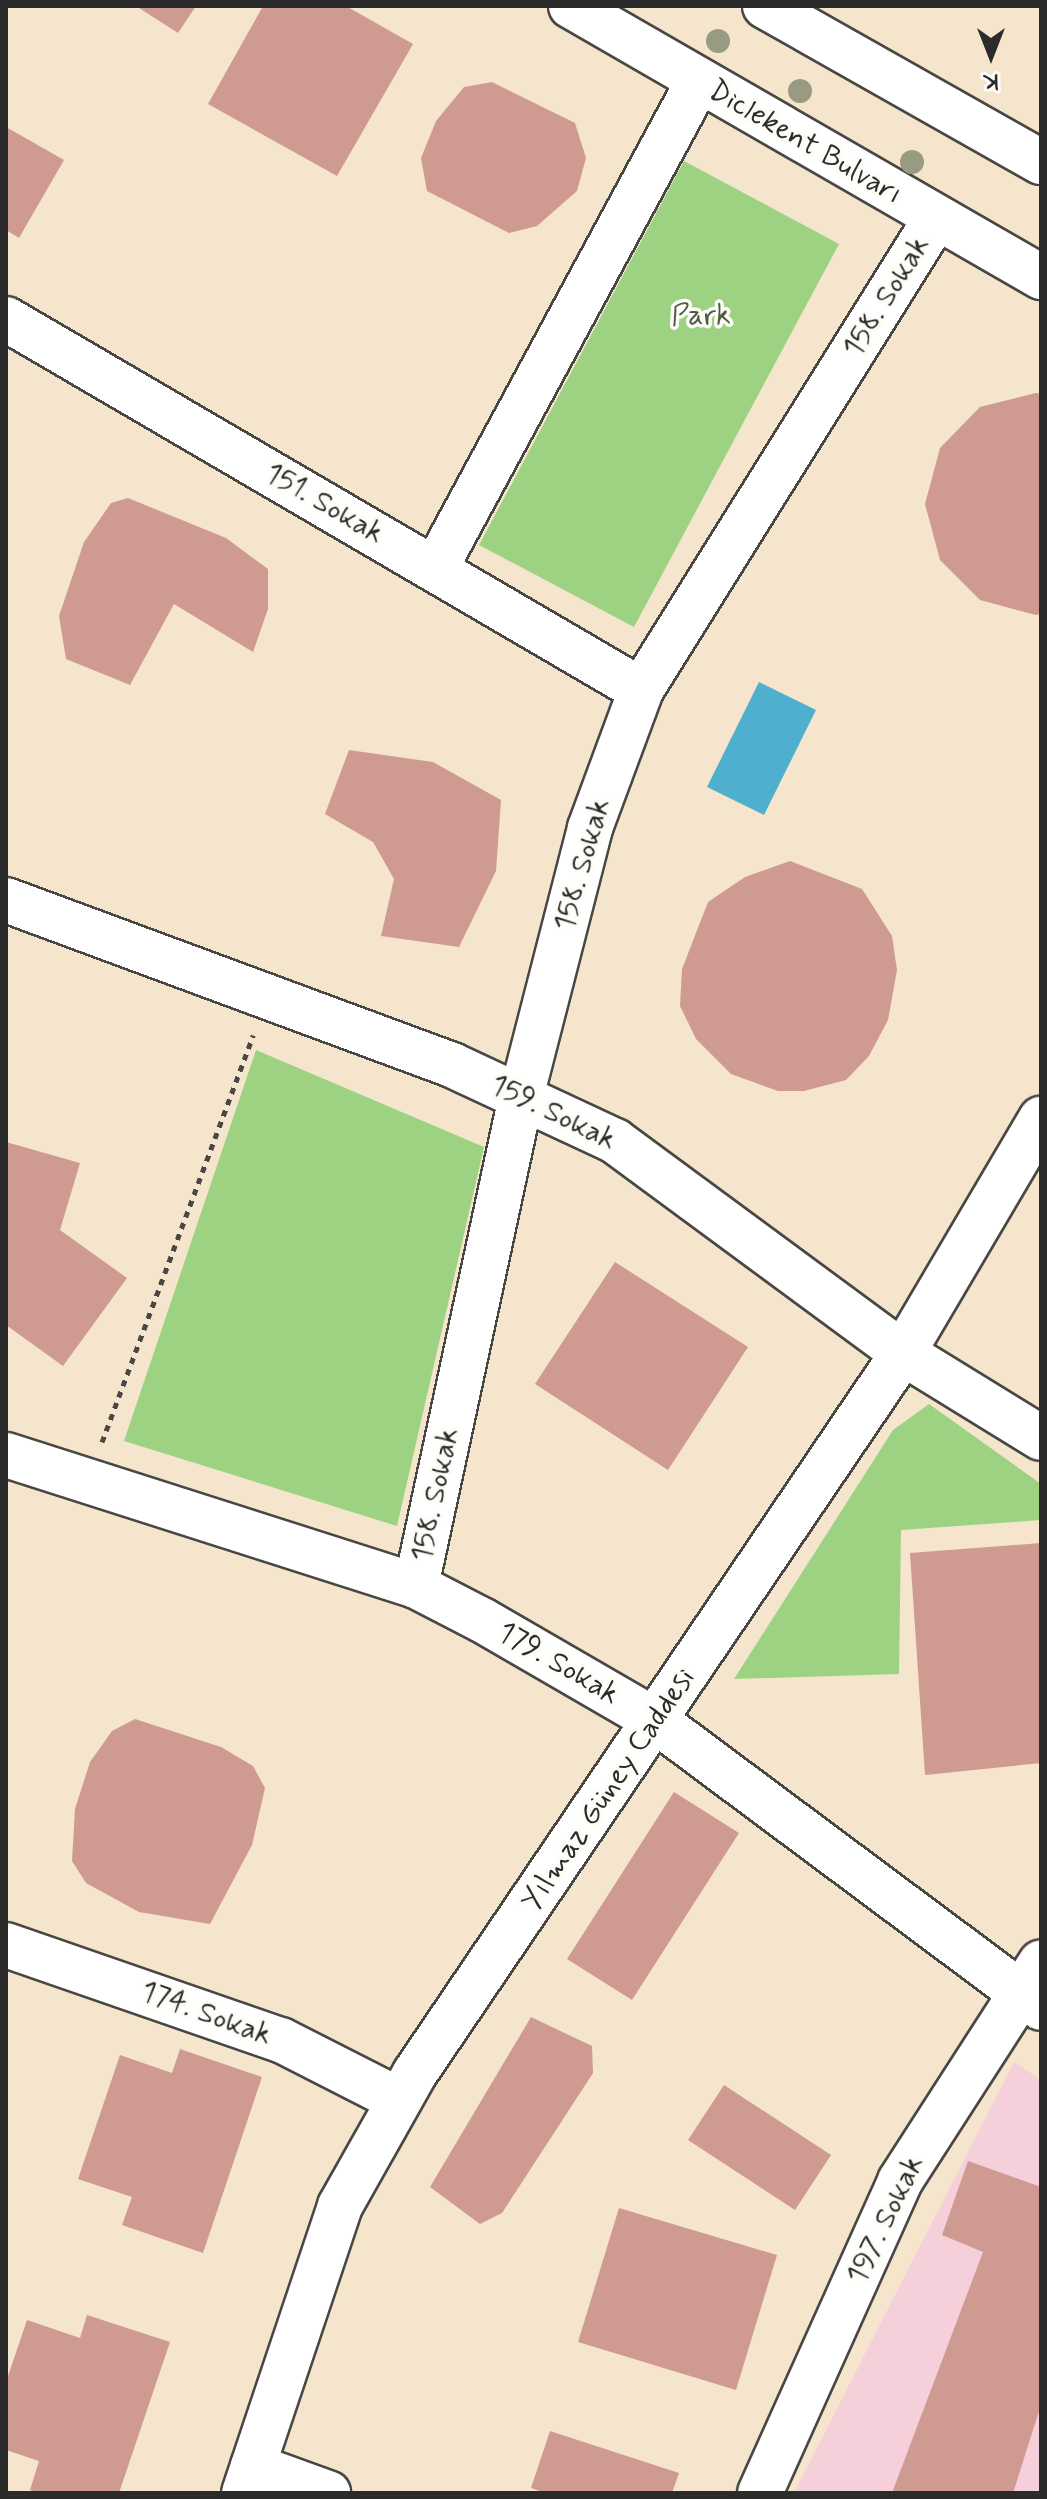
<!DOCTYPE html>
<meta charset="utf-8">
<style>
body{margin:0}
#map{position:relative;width:1047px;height:2499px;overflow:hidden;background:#f5e5cd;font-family:Mynerve,sans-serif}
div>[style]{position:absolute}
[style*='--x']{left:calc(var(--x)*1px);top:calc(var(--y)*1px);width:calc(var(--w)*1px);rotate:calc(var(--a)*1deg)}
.built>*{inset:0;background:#f5cfda}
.green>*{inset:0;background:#9dd283}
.water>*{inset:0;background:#4fafce}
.building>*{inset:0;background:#cf9a91}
.path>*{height:5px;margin-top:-2.5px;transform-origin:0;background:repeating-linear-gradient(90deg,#494743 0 6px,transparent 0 12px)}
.roads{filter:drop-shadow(2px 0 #494743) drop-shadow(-2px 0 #494743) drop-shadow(0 2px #494743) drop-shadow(0 -2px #494743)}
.minor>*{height:44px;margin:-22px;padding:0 22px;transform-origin:22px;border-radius:22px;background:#fff}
.major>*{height:44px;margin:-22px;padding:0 22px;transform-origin:22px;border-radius:22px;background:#fff}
.trees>*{width:24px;height:24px;margin:-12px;border-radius:50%;background:#999a82}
span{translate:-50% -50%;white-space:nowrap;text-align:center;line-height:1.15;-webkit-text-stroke:7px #fdfcf7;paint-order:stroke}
.street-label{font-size:30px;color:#2b2b2b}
.park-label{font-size:30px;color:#4d5d45}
.frame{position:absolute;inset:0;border:8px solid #2b2b2b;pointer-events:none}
.north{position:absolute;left:951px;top:16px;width:80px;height:80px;-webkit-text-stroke:6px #fdfcf7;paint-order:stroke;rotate:180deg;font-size:22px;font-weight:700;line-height:32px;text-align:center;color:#2b2b2b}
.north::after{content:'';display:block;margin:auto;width:28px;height:36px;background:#2b2b2b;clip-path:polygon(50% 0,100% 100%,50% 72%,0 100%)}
</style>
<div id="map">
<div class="built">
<div style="clip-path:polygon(1014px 2062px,1041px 2080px,1041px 2493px,794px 2493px)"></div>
</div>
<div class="green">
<div style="clip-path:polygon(684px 161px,839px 244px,634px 627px,479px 545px)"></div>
<div style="clip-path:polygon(256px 1050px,484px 1147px,397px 1526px,124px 1441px)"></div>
<div style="clip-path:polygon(929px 1404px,1041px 1484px,1041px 1520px,901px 1530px,899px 1674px,734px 1679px,893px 1430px)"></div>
</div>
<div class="water">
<div style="clip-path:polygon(759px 682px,816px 710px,764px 815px,707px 787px)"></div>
</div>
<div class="building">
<div style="clip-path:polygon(136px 6px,196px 6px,178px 33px)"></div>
<div style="clip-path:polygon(263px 6px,346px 6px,413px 44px,337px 176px,208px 104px)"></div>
<div style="clip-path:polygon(492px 82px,575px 123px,586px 158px,577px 191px,537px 226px,509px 233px,427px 191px,421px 158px,436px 121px,464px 87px)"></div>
<div style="clip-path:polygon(6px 127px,64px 160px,19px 238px,6px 230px)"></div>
<div style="clip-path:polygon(1036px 393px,1041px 394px,1041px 614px,1036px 615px,980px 600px,940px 560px,925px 504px,940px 448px,980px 407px)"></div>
<div style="clip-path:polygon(128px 498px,226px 538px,268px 569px,268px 609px,253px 652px,174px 604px,130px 685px,66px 659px,59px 616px,84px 542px,111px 503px)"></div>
<div style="clip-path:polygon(349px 750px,433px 762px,501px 800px,496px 871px,459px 947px,381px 936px,394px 879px,373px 842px,325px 814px)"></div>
<div style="clip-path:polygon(790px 861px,862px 889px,892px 936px,897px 970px,888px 1020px,869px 1056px,846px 1080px,804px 1091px,778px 1091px,731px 1074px,696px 1039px,680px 1006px,682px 969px,708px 902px,745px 877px)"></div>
<div style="clip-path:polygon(6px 1142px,80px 1163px,60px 1230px,127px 1278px,63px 1366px,6px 1325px)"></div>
<div style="clip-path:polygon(615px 1262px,748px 1347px,668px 1470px,535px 1384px)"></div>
<div style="clip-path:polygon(1041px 1543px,1041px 1763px,925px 1775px,910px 1553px)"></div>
<div style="clip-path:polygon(135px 1719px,221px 1747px,253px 1766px,265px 1788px,252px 1845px,210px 1924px,139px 1912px,86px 1883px,72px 1861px,75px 1809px,90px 1762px,112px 1731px)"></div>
<div style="clip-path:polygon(674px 1792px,739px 1833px,632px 2000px,567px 1959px)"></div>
<div style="clip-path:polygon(531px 2017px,592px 2046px,593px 2073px,502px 2213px,480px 2224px,430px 2187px)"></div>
<div style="clip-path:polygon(180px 2049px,262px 2077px,203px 2253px,122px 2225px,132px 2197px,78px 2179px,120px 2055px,172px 2073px)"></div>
<div style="clip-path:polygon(724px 2085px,831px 2155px,795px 2210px,688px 2140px)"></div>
<div style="clip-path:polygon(968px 2161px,1041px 2187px,1041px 2405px,1013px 2493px,892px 2493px,983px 2252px,942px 2235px)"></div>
<div style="clip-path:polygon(619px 2208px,777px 2255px,736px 2390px,578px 2342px)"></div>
<div style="clip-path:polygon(87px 2315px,170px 2342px,119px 2493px,37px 2493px,30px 2490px,39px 2461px,6px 2450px,6px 2382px,27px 2320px,80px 2338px)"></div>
<div style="clip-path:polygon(550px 2431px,679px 2473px,672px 2493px,545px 2493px,531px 2488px)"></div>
</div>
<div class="path">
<div style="--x:102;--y:1442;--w:434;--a:-69.6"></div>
</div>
<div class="roads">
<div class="minor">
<div style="--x:6;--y:319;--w:735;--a:30.3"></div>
<div style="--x:435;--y:569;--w:553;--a:-61.63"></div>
<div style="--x:6;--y:900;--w:476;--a:20.3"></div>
<div style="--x:452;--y:1065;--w:180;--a:25"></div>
<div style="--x:615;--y:1141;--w:358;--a:36.4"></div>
<div style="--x:903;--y:1353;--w:162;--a:31.6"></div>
<div style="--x:6;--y:1455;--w:430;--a:17.7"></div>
<div style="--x:416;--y:1586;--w:74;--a:27.3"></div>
<div style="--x:482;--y:1620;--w:201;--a:30.1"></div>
<div style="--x:656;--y:1721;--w:480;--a:36.7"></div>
<div style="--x:416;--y:1586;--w:500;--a:-77.88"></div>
<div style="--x:521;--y:1097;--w:278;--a:-75.6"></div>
<div style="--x:590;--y:828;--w:147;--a:-69.7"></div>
<div style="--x:641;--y:690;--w:557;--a:-57.99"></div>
<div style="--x:6;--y:1945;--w:291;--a:19.1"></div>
<div style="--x:281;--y:2040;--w:132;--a:27"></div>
<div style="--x:253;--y:2466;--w:80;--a:19.8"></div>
<div style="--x:244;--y:2493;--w:303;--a:-71.5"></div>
<div style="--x:340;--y:2206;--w:153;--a:-60.6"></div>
<div style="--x:415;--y:2073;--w:870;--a:-55.87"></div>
<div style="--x:903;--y:1353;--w:272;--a:-59.5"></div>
<div style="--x:760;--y:2493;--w:342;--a:-65.8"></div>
<div style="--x:900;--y:2181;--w:260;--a:-57.2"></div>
</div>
<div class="major">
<div style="--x:571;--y:6;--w:543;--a:29.97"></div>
<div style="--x:765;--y:6;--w:317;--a:29.5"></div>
</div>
</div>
<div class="trees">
<div style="left:718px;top:41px"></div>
<div style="left:800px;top:91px"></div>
<div style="left:912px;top:162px"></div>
</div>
<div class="street-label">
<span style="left:805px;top:143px;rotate:30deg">Diclekent Bulvarı</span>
<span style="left:887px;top:297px;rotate:-58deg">158. Sokak</span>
<span style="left:324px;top:504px;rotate:30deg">151. Sokak</span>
<span style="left:583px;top:865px;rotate:-74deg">158. Sokak</span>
<span style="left:553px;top:1113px;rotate:26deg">159. Sokak</span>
<span style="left:436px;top:1495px;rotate:-78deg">158. Sokak</span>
<span style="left:558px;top:1664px;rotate:30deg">179. Sokak</span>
<span style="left:609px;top:1790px;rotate:-56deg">Yılmaz Güney Caddesi</span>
<span style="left:206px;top:2014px;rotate:20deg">174. Sokak</span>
<span style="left:886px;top:2220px;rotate:-64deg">197. Sokak</span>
</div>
<div class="park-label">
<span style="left:701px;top:316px">Park</span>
</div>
<div class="frame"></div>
<div class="north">K</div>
</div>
